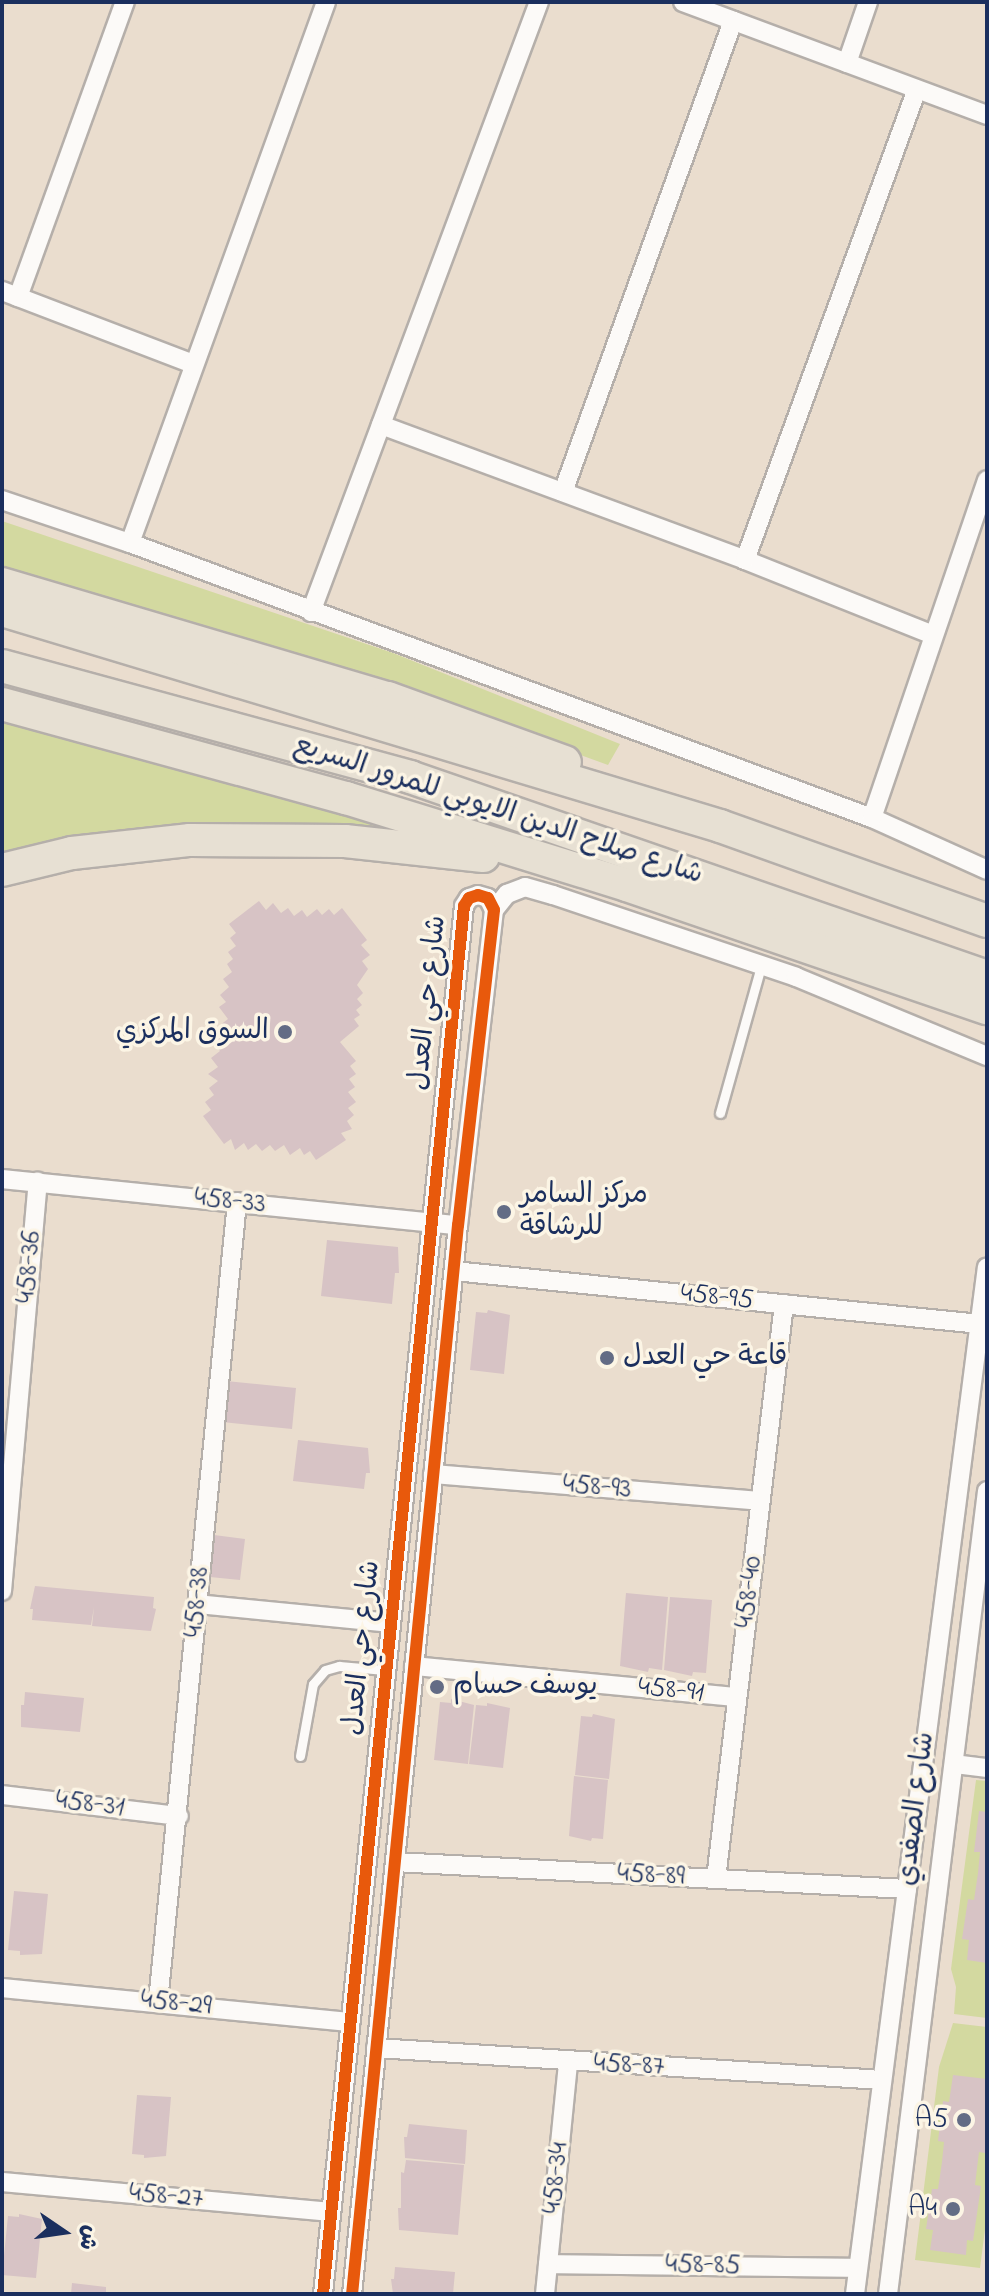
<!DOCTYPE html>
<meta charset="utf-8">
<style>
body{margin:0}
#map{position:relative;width:989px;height:2296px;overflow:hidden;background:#eaddce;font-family:"Indie Flower","Playpen Sans Arabic",sans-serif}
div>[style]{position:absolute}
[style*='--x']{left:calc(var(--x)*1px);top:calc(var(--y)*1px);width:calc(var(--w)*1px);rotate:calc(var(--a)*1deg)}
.green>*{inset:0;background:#d3d9a0}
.building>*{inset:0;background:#d7c3c5}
.roads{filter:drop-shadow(2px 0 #b5afaa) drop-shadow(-2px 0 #b5afaa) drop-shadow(0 2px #b5afaa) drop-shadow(0 -2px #b5afaa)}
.service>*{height:9px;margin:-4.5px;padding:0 4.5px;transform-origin:4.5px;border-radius:4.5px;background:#fcfaf8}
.minor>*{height:18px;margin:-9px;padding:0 9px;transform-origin:9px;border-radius:9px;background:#fcfaf8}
.motorway>*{height:32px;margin:-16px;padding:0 16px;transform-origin:16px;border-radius:16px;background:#e7e0d3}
.cycleway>*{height:12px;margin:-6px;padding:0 6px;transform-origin:6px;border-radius:6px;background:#e8590c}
.dots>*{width:22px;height:22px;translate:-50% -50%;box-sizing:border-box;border:4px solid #fcf5e5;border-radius:50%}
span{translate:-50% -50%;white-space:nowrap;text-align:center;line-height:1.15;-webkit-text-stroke:7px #fcf5e5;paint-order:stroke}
.street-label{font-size:28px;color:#1b2f5e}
.poi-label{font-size:28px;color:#1b2f5e}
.right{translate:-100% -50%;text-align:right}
.left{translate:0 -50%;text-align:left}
.frame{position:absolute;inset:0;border:4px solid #1b2f5e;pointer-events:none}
.north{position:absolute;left:24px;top:2192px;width:80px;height:80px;-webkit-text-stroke:6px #fcf5e5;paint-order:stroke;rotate:103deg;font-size:22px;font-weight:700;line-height:32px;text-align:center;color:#1b2f5e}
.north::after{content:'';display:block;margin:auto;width:28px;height:36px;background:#1b2f5e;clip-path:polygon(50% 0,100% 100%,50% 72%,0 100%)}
</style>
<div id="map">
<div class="green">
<div style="clip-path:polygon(2px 521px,393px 653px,620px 744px,608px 765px,509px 729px,2px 569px)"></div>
<div style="clip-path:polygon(2px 721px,437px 839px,2px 859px)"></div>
<div style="clip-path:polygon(976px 1780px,987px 1781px,987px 2018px,954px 2014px,956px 1987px,951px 1969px)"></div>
<div style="clip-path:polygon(953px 2023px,987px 2027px,987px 2214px,980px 2268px,915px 2260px,939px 2067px)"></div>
</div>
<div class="building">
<div style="clip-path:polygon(259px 901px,266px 910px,273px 903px,281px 913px,288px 908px,294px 916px,302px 910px,307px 917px,317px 909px,322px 915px,329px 909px,334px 915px,342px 908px,367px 940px,361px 945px,370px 955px,362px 961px,368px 969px,357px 985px,363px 993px,357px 999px,362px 1005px,356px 1010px,360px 1015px,354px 1019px,359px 1026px,340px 1042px,356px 1061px,350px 1066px,356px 1074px,349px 1079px,355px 1087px,348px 1092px,356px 1102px,348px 1108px,354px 1115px,347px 1121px,352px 1129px,341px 1133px,346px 1140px,316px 1160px,310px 1151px,304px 1155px,300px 1148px,290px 1155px,284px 1145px,275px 1151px,270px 1145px,262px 1151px,256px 1144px,248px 1150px,244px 1143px,235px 1150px,231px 1139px,224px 1144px,203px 1116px,211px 1110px,205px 1102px,214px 1095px,209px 1088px,218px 1081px,208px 1074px,218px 1067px,211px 1058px,220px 1051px,213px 1042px,221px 1036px,215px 1029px,228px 1019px,219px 1007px,226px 1002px,220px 995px,229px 987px,223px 979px,232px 972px,227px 964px,233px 959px,228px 952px,236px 946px,230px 938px,236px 933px,229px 924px)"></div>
<div style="clip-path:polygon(327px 1240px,398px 1247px,399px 1273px,395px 1273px,392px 1304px,321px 1296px)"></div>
<div style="clip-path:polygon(488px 1310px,510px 1315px,504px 1374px,470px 1370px,476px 1312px,487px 1313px)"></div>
<div style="clip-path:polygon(226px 1381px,296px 1388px,292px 1429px,222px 1422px)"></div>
<div style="clip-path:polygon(298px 1440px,368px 1448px,370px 1473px,366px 1473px,364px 1489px,293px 1481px)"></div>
<div style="clip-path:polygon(214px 1535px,245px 1539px,240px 1580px,210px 1577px,208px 1550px,212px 1551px)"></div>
<div style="clip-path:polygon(35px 1586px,154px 1597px,153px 1608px,156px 1609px,151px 1631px,92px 1626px,94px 1607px,91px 1625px,32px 1620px,33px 1609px,30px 1609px)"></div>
<div style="clip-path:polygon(626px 1593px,668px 1597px,662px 1670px,649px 1668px,648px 1672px,620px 1666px)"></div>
<div style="clip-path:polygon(670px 1597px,712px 1600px,706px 1673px,693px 1672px,692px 1676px,664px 1670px)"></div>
<div style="clip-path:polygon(25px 1692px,84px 1698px,80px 1732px,21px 1727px,21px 1705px,24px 1705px)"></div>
<div style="clip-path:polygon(451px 1699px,474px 1705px,468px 1764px,434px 1760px,440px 1702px,451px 1703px)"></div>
<div style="clip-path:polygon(487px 1703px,510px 1708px,503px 1768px,469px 1764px,476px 1705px,487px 1706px)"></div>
<div style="clip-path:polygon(593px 1714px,615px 1719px,609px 1779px,575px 1775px,581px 1716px,592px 1717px)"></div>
<div style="clip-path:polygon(574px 1776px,608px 1780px,603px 1839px,592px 1838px,591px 1841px,569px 1836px)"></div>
<div style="clip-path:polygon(979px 1811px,987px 1812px,987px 1963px,967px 1960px,969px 1940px,962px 1939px,968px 1899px,974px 1900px,978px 1873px,980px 1852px,974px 1852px)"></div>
<div style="clip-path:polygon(14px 1891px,48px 1894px,42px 1954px,20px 1955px,20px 1951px,8px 1950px)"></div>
<div style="clip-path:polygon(953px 2075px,987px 2079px,987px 2139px,985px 2153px,979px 2152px,975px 2185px,981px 2186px,973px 2241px,967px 2240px,966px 2255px,930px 2250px,933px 2230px,926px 2229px,932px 2189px,938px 2189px,942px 2162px,944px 2142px,938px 2141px,943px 2101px,949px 2102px)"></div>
<div style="clip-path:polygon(137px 2095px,171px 2097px,166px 2156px,144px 2158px,144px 2155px,132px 2154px)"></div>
<div style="clip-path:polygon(409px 2124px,467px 2130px,465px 2164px,405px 2158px,404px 2137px,407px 2137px)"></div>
<div style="clip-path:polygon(406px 2160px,464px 2165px,458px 2235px,399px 2230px,398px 2208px,401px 2208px,401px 2172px,404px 2173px)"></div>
<div style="clip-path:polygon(19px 2214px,42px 2219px,36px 2278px,2px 2275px,8px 2216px,19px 2217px)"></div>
<div style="clip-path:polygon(395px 2267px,455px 2272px,453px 2294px,393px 2294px,391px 2279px,394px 2279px)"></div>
<div style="clip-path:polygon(72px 2283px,106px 2287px,106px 2294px,71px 2294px)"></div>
</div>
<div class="roads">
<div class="service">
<div style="--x:720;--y:1113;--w:153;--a:-74.4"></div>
<div style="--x:300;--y:1756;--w:73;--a:-79.8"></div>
<div style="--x:313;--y:1684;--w:18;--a:-49"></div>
<div style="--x:325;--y:1670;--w:15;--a:-16"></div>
<div style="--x:339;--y:1666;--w:46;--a:5"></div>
</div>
<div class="minor">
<div style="--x:683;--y:2;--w:324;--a:20.4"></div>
<div style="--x:847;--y:63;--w:65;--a:-71"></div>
<div style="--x:2;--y:291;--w:204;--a:20.9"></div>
<div style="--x:18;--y:297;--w:314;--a:-70.1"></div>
<div style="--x:381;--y:425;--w:388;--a:20.3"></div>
<div style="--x:745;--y:560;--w:202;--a:21.7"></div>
<div style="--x:563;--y:492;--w:501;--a:-70.15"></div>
<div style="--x:2;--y:500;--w:135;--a:18.6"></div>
<div style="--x:130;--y:543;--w:791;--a:20.34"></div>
<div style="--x:872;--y:818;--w:126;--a:24.3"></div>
<div style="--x:130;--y:543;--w:575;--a:-70.08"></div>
<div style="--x:745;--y:560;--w:501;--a:-69.94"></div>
<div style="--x:311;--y:612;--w:651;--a:-69.51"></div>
<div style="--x:872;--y:818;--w:357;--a:-71.2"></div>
<div style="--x:494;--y:910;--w:21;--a:-51"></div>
<div style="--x:507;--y:894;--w:19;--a:-21"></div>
<div style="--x:525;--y:887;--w:29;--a:16"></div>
<div style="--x:553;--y:895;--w:256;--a:18.6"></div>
<div style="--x:796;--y:977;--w:207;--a:22.5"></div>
<div style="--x:2;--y:1179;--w:458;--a:5.8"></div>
<div style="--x:454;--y:1271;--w:529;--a:5.75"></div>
<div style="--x:433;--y:1474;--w:328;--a:4.7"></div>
<div style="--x:2;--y:1591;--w:411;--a:-85"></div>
<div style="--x:197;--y:1604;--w:194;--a:5.6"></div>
<div style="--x:414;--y:1666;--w:324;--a:5.5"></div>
<div style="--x:954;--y:1764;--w:33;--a:7"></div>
<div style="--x:2;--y:1795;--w:178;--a:6.8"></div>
<div style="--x:395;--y:1862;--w:513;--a:3.02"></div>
<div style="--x:716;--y:1879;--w:579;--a:-83.26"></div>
<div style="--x:2;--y:1988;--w:350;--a:5.6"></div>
<div style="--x:158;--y:2002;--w:804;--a:-84.36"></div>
<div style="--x:376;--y:2048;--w:507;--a:3.62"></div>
<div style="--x:2;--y:2182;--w:330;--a:5.2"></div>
<div style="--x:548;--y:2264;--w:310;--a:0.7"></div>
<div style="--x:323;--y:2294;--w:1395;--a:-84.2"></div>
<div style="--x:464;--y:906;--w:9;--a:-58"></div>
<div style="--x:469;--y:898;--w:9;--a:-18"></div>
<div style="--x:478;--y:895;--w:10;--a:17"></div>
<div style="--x:488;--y:898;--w:13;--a:63"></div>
<div style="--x:494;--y:910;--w:317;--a:96.5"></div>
<div style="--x:458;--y:1225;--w:1074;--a:95.66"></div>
<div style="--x:545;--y:2294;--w:232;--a:-84.3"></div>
<div style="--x:855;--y:2294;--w:1035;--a:-82.68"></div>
<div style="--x:888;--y:2294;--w:809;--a:-82.97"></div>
</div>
<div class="motorway">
<div style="--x:2;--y:584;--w:402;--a:16.5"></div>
<div style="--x:388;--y:698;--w:188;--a:19.9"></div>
<div style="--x:2;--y:610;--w:750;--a:16.74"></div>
<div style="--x:720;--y:826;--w:283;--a:19.6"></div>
<div style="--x:2;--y:666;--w:423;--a:15.2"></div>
<div style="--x:410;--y:777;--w:611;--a:19.12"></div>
<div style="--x:2;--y:704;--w:357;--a:15.3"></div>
<div style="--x:346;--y:798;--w:294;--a:17.2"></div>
<div style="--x:627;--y:885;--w:380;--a:18.9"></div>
<div style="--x:2;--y:870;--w:72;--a:-13.7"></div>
<div style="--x:72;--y:853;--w:119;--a:-6.3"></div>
<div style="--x:190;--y:840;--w:155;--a:0.4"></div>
<div style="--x:345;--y:841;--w:139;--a:6.2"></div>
</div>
</div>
<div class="cycleway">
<div style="--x:323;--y:2294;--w:1395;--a:-84.2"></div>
<div style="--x:464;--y:906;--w:9;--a:-58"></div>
<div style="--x:469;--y:898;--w:9;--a:-18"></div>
<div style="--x:478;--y:895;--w:10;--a:17"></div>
<div style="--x:488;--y:898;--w:13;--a:63"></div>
<div style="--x:494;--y:910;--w:317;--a:96.5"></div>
<div style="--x:458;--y:1225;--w:1074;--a:95.66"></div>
</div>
<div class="dots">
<div style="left:285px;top:1032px;background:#636c85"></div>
<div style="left:504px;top:1212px;background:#636c85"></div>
<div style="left:607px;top:1358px;background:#636c85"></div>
<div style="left:437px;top:1687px;background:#636c85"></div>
<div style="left:964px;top:2120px;background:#636c85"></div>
<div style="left:953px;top:2209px;background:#636c85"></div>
</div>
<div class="street-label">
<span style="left:498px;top:811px;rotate:18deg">شارع صلاح الدين الايوبي للمرور السريع</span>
<span style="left:429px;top:1003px;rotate:-84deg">شارع حي العدل</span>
<span style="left:230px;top:1202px;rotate:6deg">458-33</span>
<span style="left:30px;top:1267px;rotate:-85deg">458-36</span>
<span style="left:717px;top:1298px;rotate:6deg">458-95</span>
<span style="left:597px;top:1488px;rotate:5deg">458-93</span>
<span style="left:750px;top:1592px;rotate:-83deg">458-40</span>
<span style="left:198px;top:1602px;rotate:-85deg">458-38</span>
<span style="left:363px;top:1648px;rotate:-84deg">شارع حي العدل</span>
<span style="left:671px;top:1691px;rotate:6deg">458-91</span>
<span style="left:90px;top:1805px;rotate:7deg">458-31</span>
<span style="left:917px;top:1809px;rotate:-83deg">شارع الصفدي</span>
<span style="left:651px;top:1876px;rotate:3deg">458-89</span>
<span style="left:176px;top:2004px;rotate:6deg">458-29</span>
<span style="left:629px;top:2066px;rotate:3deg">458-87</span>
<span style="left:557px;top:2178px;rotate:-84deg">458-34</span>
<span style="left:166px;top:2197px;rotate:5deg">458-27</span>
<span style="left:703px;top:2266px;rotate:1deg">458-85</span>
</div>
<div class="poi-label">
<span class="right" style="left:269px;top:1032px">السوق المركزي</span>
<span class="left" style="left:520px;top:1212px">مركز السامر<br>للرشاقة</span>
<span class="left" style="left:623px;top:1358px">قاعة حي العدل</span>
<span class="left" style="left:453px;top:1687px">يوسف حسام</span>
<span class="right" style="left:948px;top:2120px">A5</span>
<span class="right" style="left:937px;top:2209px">A4</span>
</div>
<div class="frame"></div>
<div class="north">ش</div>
</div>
